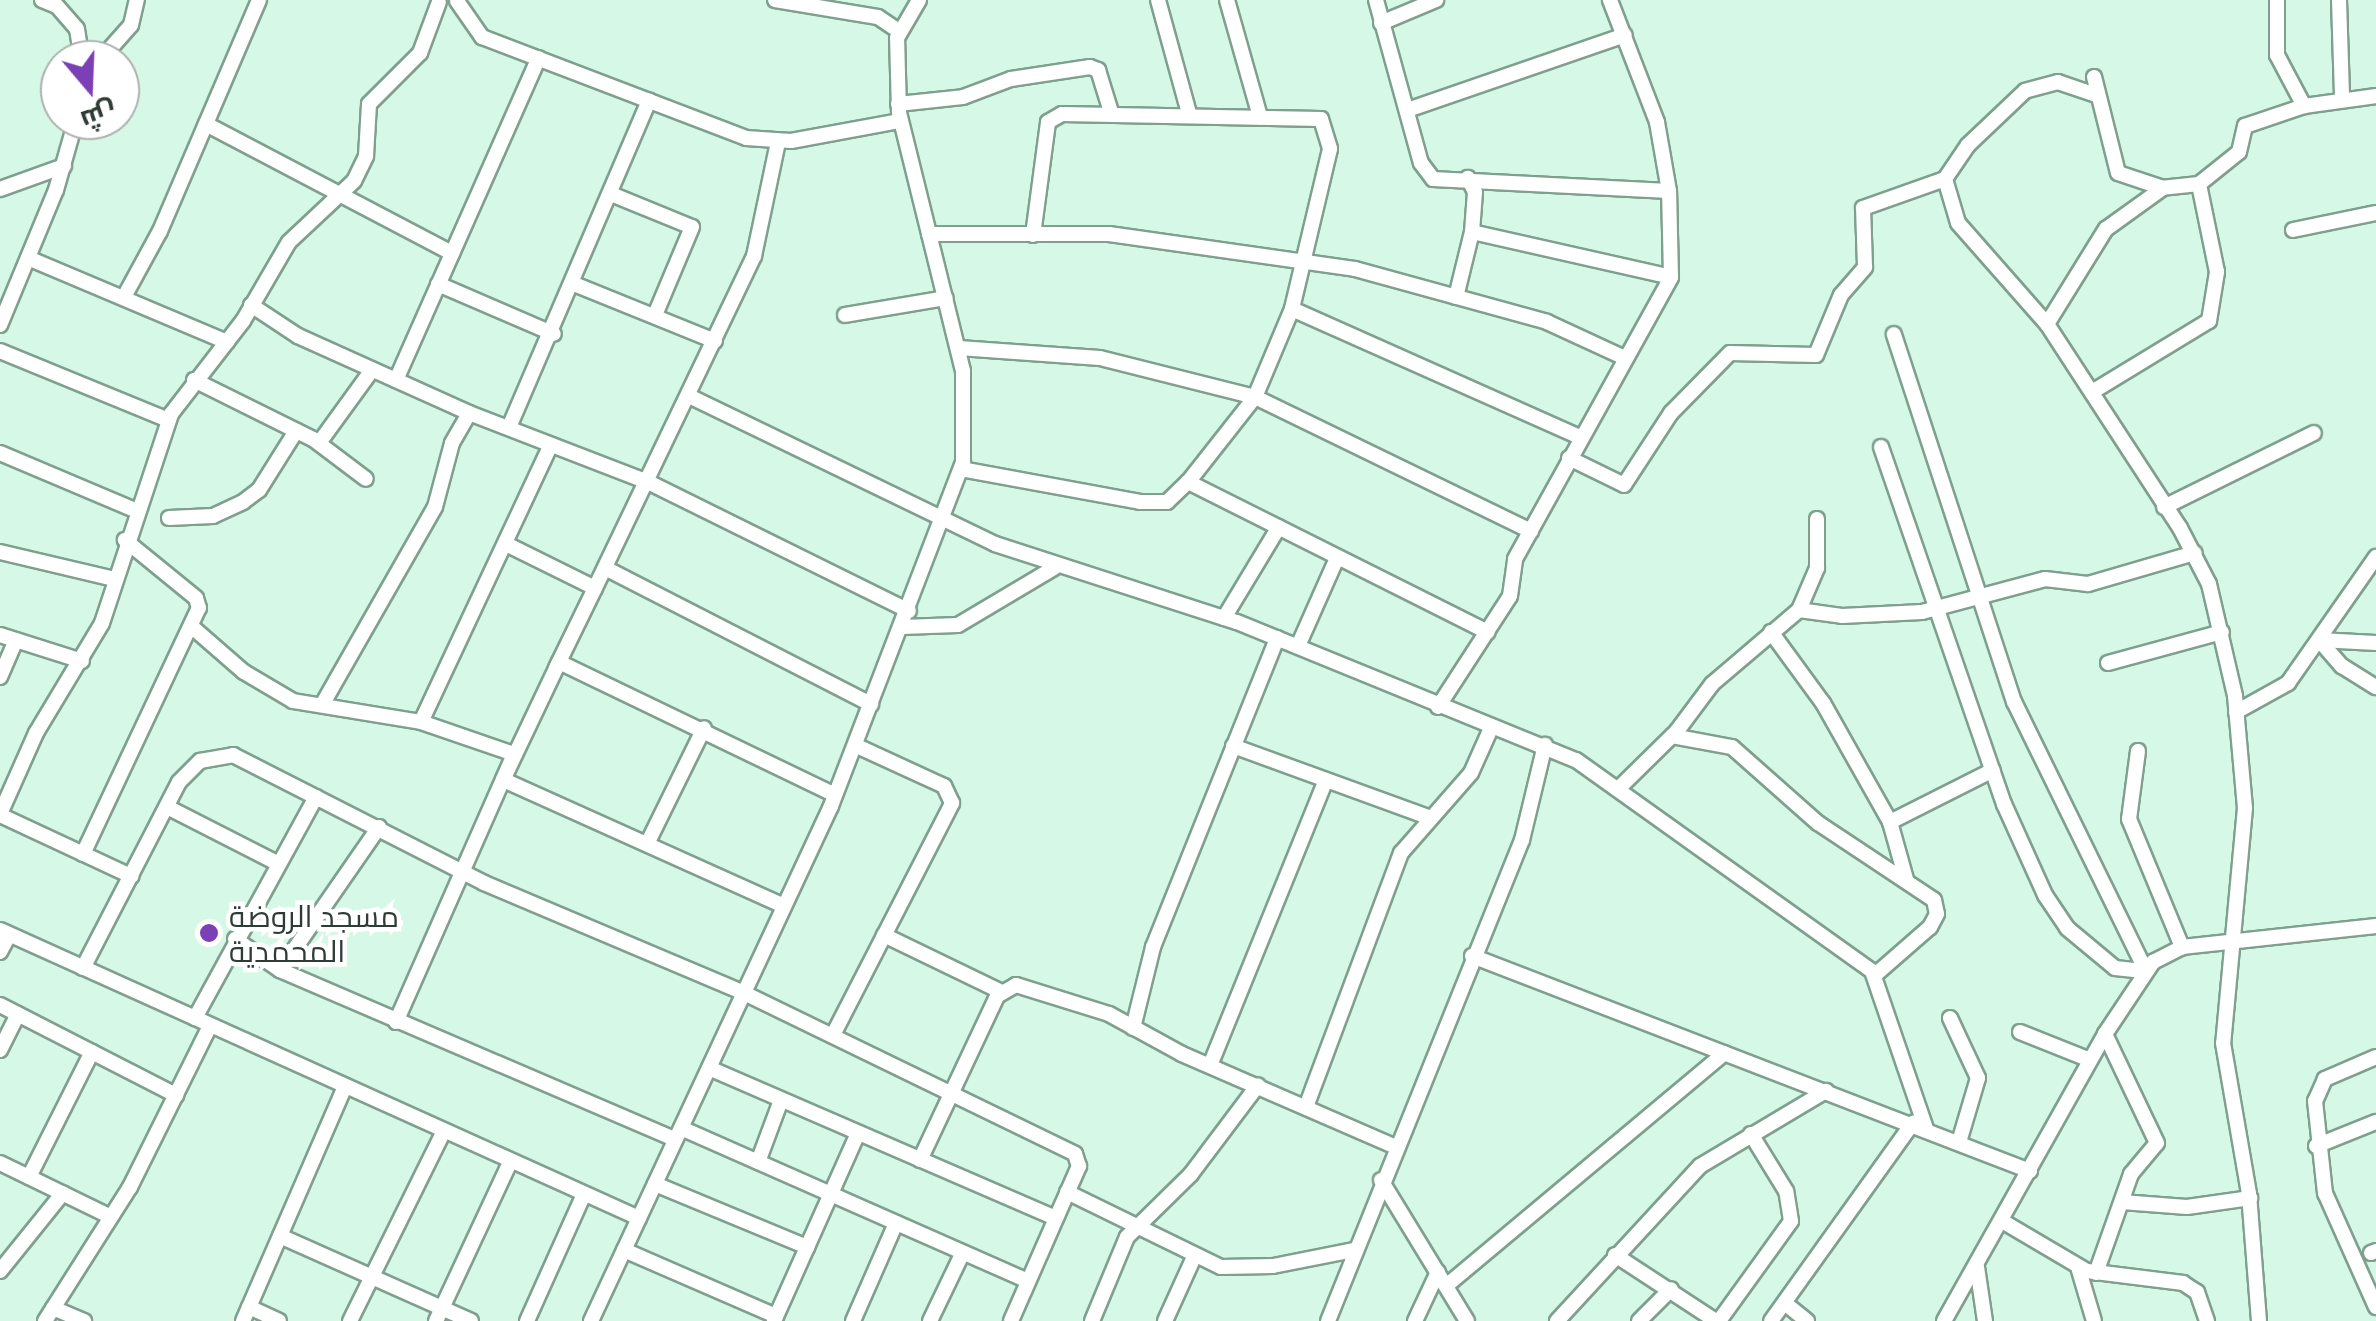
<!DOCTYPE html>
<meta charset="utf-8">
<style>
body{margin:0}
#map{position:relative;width:2376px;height:1321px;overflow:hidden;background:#d6f8e6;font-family:"Public Sans",Cairo,sans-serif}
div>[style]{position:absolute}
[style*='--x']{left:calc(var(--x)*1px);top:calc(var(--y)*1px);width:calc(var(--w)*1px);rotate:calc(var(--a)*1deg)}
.roads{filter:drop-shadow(2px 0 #7f9f8f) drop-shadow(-2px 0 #7f9f8f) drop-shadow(0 2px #7f9f8f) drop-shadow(0 -2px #7f9f8f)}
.minor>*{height:14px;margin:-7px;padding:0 7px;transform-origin:7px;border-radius:7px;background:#fff}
.dots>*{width:28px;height:28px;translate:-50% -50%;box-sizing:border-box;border:5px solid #fff;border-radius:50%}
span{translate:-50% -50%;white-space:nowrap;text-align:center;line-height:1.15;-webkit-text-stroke:9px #fff;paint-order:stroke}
.poi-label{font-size:30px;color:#2f3c36}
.left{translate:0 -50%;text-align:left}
.north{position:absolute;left:40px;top:40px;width:100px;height:100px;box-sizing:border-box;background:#fff;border:2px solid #acb1af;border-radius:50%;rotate:161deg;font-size:28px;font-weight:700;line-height:40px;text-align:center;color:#2f3c36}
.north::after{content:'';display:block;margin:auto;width:35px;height:45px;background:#7c3fb5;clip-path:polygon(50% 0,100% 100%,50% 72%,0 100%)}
</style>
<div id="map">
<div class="roads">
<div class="minor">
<div style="--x:42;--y:0;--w:16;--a:22"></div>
<div style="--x:57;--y:6;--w:30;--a:49"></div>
<div style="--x:77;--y:29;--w:31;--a:81"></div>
<div style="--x:775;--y:0;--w:104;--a:9.4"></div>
<div style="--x:878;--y:17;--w:25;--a:34"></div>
<div style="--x:1158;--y:0;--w:117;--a:74.7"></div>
<div style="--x:1227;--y:0;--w:122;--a:74.2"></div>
<div style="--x:1376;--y:0;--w:169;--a:74.6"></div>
<div style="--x:1421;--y:163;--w:20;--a:53"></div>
<div style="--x:1433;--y:179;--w:236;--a:2.9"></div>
<div style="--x:2277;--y:0;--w:55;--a:90"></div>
<div style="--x:2277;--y:55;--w:58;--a:62.1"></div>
<div style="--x:2339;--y:0;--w:98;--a:88.2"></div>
<div style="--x:457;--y:1;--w:44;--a:55.2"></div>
<div style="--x:482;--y:37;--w:283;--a:20.9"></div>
<div style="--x:746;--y:138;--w:45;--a:3.8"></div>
<div style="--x:791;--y:141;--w:111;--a:-10.4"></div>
<div style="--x:1381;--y:23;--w:60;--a:-22.7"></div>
<div style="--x:100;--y:60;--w:47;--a:-48.5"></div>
<div style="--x:131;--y:25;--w:26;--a:-77"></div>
<div style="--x:2096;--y:95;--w:40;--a:-161.1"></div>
<div style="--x:2058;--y:82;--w:34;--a:165"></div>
<div style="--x:2025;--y:91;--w:79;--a:136.5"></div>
<div style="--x:1968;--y:145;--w:41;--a:124.1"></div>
<div style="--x:1945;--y:179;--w:46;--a:73.5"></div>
<div style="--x:1958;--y:223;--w:135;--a:48.6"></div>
<div style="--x:2047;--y:324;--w:244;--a:56.9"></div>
<div style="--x:2180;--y:528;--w:63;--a:62.6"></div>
<div style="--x:2209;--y:584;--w:115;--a:76.9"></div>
<div style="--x:2235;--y:696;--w:112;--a:84.9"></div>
<div style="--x:2245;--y:808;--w:236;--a:95.3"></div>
<div style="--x:2223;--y:1043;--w:153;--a:80.2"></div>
<div style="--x:2249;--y:1194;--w:127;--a:85.5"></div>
<div style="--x:898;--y:104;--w:65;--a:-6.1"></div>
<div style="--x:963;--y:97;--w:51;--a:-20.6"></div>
<div style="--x:1011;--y:79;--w:80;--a:-8.6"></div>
<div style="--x:1090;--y:67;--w:9;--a:21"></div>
<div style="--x:1098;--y:70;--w:44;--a:72.8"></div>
<div style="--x:1410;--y:109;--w:227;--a:-19"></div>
<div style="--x:206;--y:124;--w:278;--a:27.7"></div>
<div style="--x:2199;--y:184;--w:51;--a:-38.7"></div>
<div style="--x:2239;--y:152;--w:27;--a:-77"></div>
<div style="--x:2245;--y:126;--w:62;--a:-18.7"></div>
<div style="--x:2304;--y:106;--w:73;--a:-7.9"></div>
<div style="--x:0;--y:189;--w:68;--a:-19.8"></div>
<div style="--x:611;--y:194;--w:87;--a:22.2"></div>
<div style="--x:692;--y:227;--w:95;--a:112.8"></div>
<div style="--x:2293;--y:230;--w:85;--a:-11.6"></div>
<div style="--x:1472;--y:232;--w:204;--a:12.7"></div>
<div style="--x:929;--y:234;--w:180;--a:0"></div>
<div style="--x:1109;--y:234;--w:248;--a:8.1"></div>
<div style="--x:1355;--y:269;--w:199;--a:15.4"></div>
<div style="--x:1547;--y:322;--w:86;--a:24.8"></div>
<div style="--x:1033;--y:235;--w:114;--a:-82.4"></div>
<div style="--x:1048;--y:122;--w:16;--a:-30"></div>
<div style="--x:1062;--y:114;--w:259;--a:1.1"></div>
<div style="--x:1321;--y:119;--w:31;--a:73"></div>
<div style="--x:1330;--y:149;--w:164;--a:103.4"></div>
<div style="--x:1292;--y:309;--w:95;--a:112.8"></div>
<div style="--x:1255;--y:397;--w:307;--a:25.9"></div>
<div style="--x:28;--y:258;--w:216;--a:22.9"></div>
<div style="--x:438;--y:284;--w:126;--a:23.3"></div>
<div style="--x:574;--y:284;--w:152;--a:22"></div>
<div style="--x:124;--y:297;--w:75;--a:-61.4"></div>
<div style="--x:160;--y:231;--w:251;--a:-66.8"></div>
<div style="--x:1456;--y:297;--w:67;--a:-76.2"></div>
<div style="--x:1472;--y:232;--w:40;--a:-85.7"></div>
<div style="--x:1475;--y:192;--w:16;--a:-117"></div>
<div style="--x:251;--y:305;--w:56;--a:33.4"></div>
<div style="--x:298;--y:336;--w:188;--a:24.2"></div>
<div style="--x:469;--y:413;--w:192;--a:21.1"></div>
<div style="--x:648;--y:482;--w:291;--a:26.3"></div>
<div style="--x:1292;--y:309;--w:314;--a:24"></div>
<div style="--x:845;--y:315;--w:102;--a:-9.6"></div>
<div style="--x:2047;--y:324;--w:112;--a:-58.2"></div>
<div style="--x:2106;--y:229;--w:70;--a:-35.7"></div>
<div style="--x:0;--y:325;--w:146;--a:-67.5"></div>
<div style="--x:56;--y:190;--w:73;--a:-74.1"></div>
<div style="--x:959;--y:348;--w:141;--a:4.1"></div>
<div style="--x:1100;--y:358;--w:160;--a:14.1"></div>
<div style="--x:1255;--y:397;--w:108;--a:128.2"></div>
<div style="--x:1188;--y:482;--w:335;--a:26.6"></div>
<div style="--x:0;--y:351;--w:182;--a:22.3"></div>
<div style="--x:194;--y:380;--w:133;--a:26.4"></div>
<div style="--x:313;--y:439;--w:66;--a:37"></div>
<div style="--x:396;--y:380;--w:352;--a:-66.1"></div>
<div style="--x:2092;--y:392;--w:137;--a:-31.3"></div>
<div style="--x:2209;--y:321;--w:50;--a:-80.7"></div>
<div style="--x:2217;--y:272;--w:90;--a:-101.6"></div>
<div style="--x:2199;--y:184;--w:36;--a:174"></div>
<div style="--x:2163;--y:188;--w:47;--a:-161.6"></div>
<div style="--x:2118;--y:173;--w:99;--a:-104"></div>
<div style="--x:689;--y:396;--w:340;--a:25.8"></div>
<div style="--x:995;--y:544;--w:254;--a:17.9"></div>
<div style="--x:1237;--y:622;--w:366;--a:22.2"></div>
<div style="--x:1576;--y:760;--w:364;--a:35.5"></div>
<div style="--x:1872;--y:971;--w:167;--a:71.1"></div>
<div style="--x:510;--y:425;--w:353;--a:-66.8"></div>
<div style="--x:319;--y:443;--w:90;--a:-54"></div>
<div style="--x:1881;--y:447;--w:378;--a:71"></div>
<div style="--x:2004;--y:804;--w:100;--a:65.7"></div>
<div style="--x:2045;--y:895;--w:40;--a:56"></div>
<div style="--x:2067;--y:928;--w:62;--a:39.8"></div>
<div style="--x:2115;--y:968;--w:31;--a:6"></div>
<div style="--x:2146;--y:971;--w:300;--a:-116.1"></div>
<div style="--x:2014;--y:702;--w:387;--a:-108.1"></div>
<div style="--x:0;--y:453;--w:147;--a:22.9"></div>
<div style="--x:1569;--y:458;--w:61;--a:26.1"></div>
<div style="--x:1624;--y:485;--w:86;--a:-56.9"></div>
<div style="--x:1671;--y:413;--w:84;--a:-45.5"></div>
<div style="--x:1730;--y:353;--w:86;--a:1.3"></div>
<div style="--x:1816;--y:355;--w:65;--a:-67.4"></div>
<div style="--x:1841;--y:295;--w:37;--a:-49"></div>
<div style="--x:1865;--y:267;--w:59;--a:-91.9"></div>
<div style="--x:1863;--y:208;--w:87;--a:-19.5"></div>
<div style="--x:961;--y:469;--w:182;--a:10.4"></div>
<div style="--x:1140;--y:502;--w:27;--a:0"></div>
<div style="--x:1167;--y:502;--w:29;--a:-44"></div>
<div style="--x:2164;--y:507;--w:167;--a:-26.3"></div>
<div style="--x:169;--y:518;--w:44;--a:-2.6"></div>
<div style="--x:213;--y:516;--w:33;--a:-25"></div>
<div style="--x:243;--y:502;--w:20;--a:-37"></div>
<div style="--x:259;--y:490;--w:70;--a:-57.9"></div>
<div style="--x:506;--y:544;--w:99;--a:26.3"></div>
<div style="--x:595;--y:588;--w:368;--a:-64.4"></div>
<div style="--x:754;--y:256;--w:116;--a:-78.1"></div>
<div style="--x:0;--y:552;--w:117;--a:13.3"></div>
<div style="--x:605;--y:568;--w:299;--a:27.1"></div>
<div style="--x:1799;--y:610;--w:43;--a:7.9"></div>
<div style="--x:1842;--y:616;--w:80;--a:-2.9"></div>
<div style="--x:1922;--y:612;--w:127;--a:-15"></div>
<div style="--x:2045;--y:579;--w:43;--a:6.6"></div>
<div style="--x:2088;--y:584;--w:111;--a:-16.2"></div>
<div style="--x:1224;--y:618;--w:106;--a:-58.9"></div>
<div style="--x:191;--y:626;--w:70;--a:41"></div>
<div style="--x:244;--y:672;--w:57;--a:30.6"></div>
<div style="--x:293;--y:701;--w:130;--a:9.3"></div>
<div style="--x:421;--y:722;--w:306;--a:-64.9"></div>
<div style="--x:902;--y:627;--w:56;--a:-2"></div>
<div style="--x:958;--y:625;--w:112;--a:-30.7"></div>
<div style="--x:1771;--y:632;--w:88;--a:53.8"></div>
<div style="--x:1823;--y:703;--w:137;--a:60.6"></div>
<div style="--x:1890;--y:822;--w:59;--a:74.3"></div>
<div style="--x:0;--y:635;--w:86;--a:17.6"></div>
<div style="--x:2376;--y:643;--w:57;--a:-177"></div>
<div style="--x:2319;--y:640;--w:35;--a:49"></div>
<div style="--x:2342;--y:666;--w:40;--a:32"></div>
<div style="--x:1298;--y:646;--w:96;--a:-66.1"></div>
<div style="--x:2108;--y:663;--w:118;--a:-15.2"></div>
<div style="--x:556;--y:668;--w:89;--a:-64"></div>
<div style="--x:0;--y:677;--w:40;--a:-66.6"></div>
<div style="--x:322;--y:705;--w:228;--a:-60.3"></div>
<div style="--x:435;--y:507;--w:66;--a:-75.1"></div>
<div style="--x:452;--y:443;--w:34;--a:-60"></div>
<div style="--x:1438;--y:707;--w:132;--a:-57"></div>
<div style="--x:1510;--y:596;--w:37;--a:-82"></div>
<div style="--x:1515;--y:559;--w:322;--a:-61"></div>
<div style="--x:1671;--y:277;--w:86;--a:-91.3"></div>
<div style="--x:1669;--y:191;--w:70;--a:-99.9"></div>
<div style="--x:1657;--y:122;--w:131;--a:-111.1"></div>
<div style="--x:2236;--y:712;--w:60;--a:-29.1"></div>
<div style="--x:2288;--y:683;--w:154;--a:-55.1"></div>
<div style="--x:1672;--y:736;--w:61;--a:10.4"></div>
<div style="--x:1732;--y:747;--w:115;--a:41.5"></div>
<div style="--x:1818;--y:823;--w:139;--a:33.6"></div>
<div style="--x:1934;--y:900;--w:14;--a:78"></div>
<div style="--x:1937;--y:914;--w:15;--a:118"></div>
<div style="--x:1930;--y:927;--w:73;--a:138.9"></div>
<div style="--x:1233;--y:746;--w:208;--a:20"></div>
<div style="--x:2138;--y:751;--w:69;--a:97.5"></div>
<div style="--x:2129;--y:819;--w:139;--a:67.5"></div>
<div style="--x:1619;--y:788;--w:81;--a:-44.5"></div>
<div style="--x:1677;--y:731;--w:59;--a:-53.3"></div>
<div style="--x:1712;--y:684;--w:114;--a:-40.4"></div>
<div style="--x:1799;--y:610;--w:46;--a:-66.8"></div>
<div style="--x:1817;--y:568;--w:49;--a:-90"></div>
<div style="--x:167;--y:807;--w:123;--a:27"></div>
<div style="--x:0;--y:814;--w:89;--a:-66"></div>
<div style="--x:36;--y:733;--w:128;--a:-59"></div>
<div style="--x:102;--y:623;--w:220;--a:-71.7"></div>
<div style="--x:171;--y:414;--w:118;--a:-52.3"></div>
<div style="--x:243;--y:321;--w:91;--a:-59.8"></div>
<div style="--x:289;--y:242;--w:89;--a:-43.2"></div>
<div style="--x:354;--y:181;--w:28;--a:-64"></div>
<div style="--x:366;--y:156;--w:52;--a:-86.7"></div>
<div style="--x:369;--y:104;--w:72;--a:-45"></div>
<div style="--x:420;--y:53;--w:54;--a:-69.6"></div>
<div style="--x:0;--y:815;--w:145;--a:25"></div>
<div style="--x:1890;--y:822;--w:115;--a:-26.8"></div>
<div style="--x:647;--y:844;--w:129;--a:-63.8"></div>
<div style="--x:83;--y:854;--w:272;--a:-64.8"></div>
<div style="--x:199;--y:608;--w:10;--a:-107"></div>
<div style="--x:196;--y:598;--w:92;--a:-140.8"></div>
<div style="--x:784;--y:906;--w:308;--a:-155.8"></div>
<div style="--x:503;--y:780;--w:131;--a:-64.6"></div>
<div style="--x:559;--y:662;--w:306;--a:25.7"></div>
<div style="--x:0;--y:930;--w:701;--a:24.26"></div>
<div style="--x:884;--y:935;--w:129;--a:25.8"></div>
<div style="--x:235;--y:939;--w:55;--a:34.6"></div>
<div style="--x:280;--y:970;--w:430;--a:23.2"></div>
<div style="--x:0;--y:952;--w:19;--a:-62"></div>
<div style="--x:1472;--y:956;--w:598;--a:21.07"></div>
<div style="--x:83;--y:968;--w:209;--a:-62.7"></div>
<div style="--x:179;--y:782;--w:30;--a:-45"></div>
<div style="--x:200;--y:761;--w:34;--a:-10"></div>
<div style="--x:233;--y:755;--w:282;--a:27"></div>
<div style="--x:484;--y:883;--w:282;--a:22.9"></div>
<div style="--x:744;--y:993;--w:368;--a:25.9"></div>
<div style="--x:1075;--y:1154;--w:13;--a:72"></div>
<div style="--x:1079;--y:1166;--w:169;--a:113.7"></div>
<div style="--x:280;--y:970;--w:174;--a:-55.3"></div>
<div style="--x:0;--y:1005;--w:198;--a:27.1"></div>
<div style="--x:195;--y:1018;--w:252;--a:-61.3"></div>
<div style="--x:1950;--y:1018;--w:66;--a:65"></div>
<div style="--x:1978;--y:1078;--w:67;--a:106.5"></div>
<div style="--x:396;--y:1022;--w:293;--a:-66.2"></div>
<div style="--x:514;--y:754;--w:98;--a:-161"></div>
<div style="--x:1133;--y:1028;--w:83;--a:-76.1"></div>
<div style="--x:1153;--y:947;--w:333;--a:-68.1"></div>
<div style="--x:2020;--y:1032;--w:75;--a:21.8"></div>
<div style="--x:833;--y:1035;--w:261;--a:-62.8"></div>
<div style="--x:952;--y:803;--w:19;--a:-115"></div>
<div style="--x:944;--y:786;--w:98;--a:-155.3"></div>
<div style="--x:0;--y:1050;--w:40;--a:-63.4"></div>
<div style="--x:2376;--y:1057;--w:56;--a:156.7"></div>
<div style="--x:2325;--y:1079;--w:24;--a:114"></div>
<div style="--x:2315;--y:1101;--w:93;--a:83.8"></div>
<div style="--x:2325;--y:1193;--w:125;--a:65.9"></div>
<div style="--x:1211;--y:1063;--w:305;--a:-67.9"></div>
<div style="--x:709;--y:1068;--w:377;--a:23.4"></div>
<div style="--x:1306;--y:1107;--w:271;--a:-69.5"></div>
<div style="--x:1401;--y:853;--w:106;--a:-48.8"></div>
<div style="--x:1471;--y:773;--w:51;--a:-65.9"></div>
<div style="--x:681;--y:1128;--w:379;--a:23.8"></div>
<div style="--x:2316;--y:1146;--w:65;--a:-21.8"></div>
<div style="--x:920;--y:1160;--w:181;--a:-64.8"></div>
<div style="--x:997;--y:996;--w:22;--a:-30"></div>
<div style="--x:1016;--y:985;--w:97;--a:17.3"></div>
<div style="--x:1109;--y:1014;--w:83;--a:28.7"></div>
<div style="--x:1182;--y:1054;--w:231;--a:23.5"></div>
<div style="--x:758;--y:1162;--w:66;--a:-69.6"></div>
<div style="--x:0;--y:1163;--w:123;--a:25.9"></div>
<div style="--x:29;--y:1177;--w:140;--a:-63.3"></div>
<div style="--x:1381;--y:1180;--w:165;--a:58.6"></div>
<div style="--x:655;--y:1184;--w:165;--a:22.5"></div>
<div style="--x:1067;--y:1192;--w:171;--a:26"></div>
<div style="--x:1221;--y:1267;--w:52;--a:-1.1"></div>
<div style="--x:1273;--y:1266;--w:83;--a:-11.2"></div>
<div style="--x:2122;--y:1202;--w:65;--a:4.4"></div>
<div style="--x:2187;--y:1207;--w:64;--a:-8.1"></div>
<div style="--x:2002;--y:1221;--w:99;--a:30.5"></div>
<div style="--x:2087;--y:1271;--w:97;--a:7.1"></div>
<div style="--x:2183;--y:1283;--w:17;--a:33"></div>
<div style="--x:2197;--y:1292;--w:31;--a:71"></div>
<div style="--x:280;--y:1236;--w:209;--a:24"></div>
<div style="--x:624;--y:1250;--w:166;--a:23.5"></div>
<div style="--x:2371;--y:1253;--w:5;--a:-22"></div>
<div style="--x:1615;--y:1255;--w:121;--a:33.2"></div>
<div style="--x:1977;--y:1267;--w:55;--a:81.6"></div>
<div style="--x:2078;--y:1267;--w:56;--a:73.5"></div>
<div style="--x:0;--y:1271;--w:100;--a:-51.1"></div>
<div style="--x:2096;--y:1273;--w:105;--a:-70.5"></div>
<div style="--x:2131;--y:1174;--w:40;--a:-50"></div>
<div style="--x:2157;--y:1143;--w:121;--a:-115.5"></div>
<div style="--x:1446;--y:1286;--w:363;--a:-39.9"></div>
<div style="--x:1786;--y:1304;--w:27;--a:39"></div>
<div style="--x:249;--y:1307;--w:33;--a:25"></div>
<div style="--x:53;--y:1308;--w:34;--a:23"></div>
<div style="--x:45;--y:1321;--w:159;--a:-57.6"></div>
<div style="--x:130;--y:1187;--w:180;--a:-63.6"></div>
<div style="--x:243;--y:1321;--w:256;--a:-66.5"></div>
<div style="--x:350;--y:1321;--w:210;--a:-63.7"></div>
<div style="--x:436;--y:1321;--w:175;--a:-65"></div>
<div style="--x:527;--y:1321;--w:139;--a:-65.8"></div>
<div style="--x:591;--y:1321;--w:568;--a:-65.01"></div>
<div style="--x:831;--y:806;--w:368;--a:-69"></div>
<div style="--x:963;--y:462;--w:91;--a:-90"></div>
<div style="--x:963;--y:371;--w:267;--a:-103.9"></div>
<div style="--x:899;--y:112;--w:74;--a:-91.5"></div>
<div style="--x:897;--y:38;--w:44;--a:-59.9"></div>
<div style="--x:774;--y:1321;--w:206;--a:-65.9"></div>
<div style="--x:853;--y:1321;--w:107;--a:-66.3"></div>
<div style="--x:930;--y:1321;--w:76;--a:-64.4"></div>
<div style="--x:1092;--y:1321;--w:91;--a:-67.4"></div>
<div style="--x:1127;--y:1237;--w:90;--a:-44.5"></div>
<div style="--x:1191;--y:1174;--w:111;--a:-53"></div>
<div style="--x:1165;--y:1321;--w:70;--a:-65.6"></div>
<div style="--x:1328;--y:1321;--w:519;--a:-68.03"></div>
<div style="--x:1522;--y:840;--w:98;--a:-76.4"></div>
<div style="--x:1415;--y:1321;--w:54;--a:-64.9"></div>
<div style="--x:1557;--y:1321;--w:211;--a:-47.3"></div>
<div style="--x:1700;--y:1166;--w:147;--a:-30.8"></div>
<div style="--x:1639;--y:1321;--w:45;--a:-45"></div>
<div style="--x:1719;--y:1321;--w:123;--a:-54.2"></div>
<div style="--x:1791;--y:1221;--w:30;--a:-99"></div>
<div style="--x:1786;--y:1191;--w:67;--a:-121.6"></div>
<div style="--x:1771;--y:1321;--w:244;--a:-54.4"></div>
<div style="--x:1944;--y:1321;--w:329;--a:-60.7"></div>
<div style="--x:2105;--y:1034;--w:87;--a:-56.3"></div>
<div style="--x:2153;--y:962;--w:33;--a:-27"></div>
<div style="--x:2182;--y:947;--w:195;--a:-6.2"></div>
</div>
</div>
<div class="dots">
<div style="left:209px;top:933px;background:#7c3fb5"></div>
</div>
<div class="poi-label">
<span class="left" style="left:229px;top:933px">مسجد الروضة<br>المحمدية</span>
</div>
<div class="north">ش</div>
</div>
